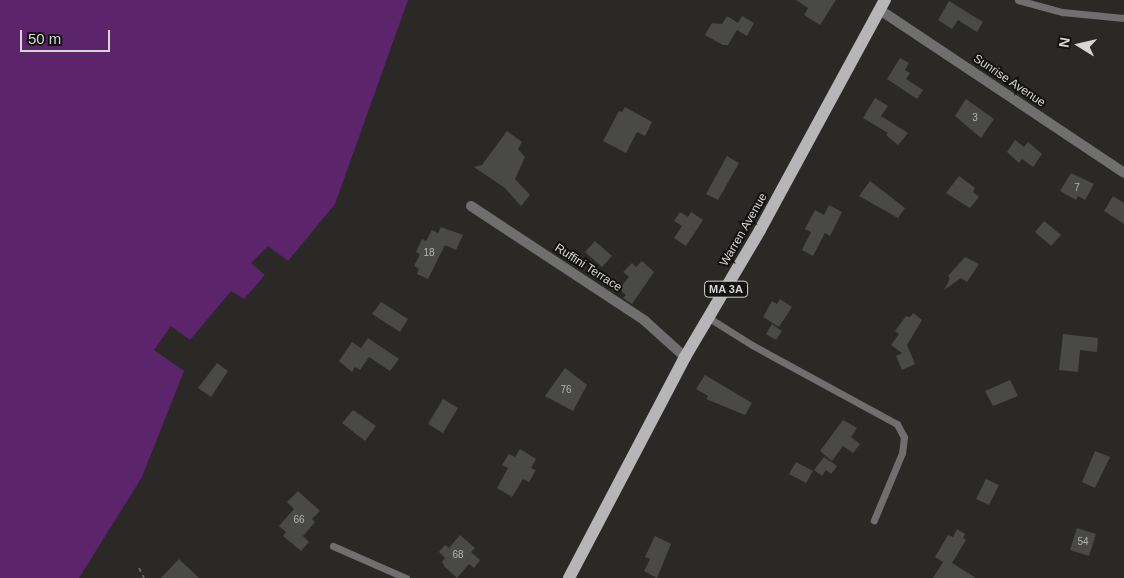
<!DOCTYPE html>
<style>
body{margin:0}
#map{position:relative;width:1124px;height:578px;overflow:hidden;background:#2a2926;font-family:Arial,sans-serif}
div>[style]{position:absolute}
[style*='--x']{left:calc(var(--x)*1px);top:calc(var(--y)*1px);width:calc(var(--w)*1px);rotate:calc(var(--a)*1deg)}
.water>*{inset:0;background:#5b246b}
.building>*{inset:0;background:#494946}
.path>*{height:2px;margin-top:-1px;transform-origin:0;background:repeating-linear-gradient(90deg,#646361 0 4px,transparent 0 8px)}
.lane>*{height:7px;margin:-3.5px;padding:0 3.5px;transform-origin:3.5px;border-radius:3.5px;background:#706f70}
.street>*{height:10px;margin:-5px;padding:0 5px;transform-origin:5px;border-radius:5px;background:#706f70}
.primary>*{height:12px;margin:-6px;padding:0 6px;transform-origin:6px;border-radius:6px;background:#b6b5b7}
span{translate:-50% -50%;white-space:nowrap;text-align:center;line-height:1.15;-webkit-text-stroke:4px #121211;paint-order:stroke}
.number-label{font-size:10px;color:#b4b3b1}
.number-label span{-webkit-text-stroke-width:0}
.shield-label span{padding:1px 4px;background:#121211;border:1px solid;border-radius:4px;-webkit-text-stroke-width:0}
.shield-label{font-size:11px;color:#d7d6d5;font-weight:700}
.street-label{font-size:12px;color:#d7d6d5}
.north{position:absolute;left:1054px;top:20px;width:50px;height:50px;-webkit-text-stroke:4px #121211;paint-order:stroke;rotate:280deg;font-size:14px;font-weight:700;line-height:20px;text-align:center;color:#d7d6d5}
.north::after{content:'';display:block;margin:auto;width:18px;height:22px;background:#d7d6d5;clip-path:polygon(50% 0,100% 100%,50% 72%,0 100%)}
.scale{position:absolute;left:20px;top:30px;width:90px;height:22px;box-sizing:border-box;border:2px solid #d7d6d5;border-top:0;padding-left:6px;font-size:15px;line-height:18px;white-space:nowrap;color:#d7d6d5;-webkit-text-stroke:4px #121211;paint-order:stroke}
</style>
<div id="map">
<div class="water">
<div style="clip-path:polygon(0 0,408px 0,335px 204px,288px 261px,268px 246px,251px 263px,265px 275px,244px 299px,231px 291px,190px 340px,171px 326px,154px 350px,184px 371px,142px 477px,79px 578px,0 578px)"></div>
</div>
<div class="building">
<div style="clip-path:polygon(796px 0,836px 0,820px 25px,804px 15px,808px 8px)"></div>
<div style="clip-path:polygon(949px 1px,983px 22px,977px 32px,958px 20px,952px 29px,938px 20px)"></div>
<div style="clip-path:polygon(727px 16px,738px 23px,742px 16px,754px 23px,747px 36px,737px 30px,728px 45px,723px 45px,705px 35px,712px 23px,722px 24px)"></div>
<div style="clip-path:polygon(900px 58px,909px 63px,905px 70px,910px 73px,906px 79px,923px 90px,917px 99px,887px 79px)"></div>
<div style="clip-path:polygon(875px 98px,888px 106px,881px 116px,908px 133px,898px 145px,886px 135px,888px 133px,863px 118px)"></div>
<div style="clip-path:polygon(966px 99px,994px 119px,981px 138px,955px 116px)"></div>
<div style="clip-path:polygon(625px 107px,652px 122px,645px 136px,637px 132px,626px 153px,603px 141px,619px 111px,622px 112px)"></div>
<div style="clip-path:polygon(507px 131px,522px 142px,518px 149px,525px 157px,515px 179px,530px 195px,521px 206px,505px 188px,474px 167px,482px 165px)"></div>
<div style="clip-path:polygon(1015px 140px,1024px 147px,1028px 142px,1042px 154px,1033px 167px,1022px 159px,1019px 163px,1007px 152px)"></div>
<div style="clip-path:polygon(727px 156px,739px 163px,718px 200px,706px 194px)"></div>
<div style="clip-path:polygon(1071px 173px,1094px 184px,1085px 200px,1078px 196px,1076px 200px,1060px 191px)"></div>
<div style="clip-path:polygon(959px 176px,975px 188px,973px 192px,979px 197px,970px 208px,946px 193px)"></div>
<div style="clip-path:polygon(870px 181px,905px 208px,898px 218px,859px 196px)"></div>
<div style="clip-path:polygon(1113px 196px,1124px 203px,1124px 224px,1104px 211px)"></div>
<div style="clip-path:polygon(829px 205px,842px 212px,830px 236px,825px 233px,813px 256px,802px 250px,811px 232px,805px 229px,815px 210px,824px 215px)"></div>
<div style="clip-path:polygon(680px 212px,688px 217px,691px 212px,703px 220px,686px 246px,674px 238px,682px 226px,674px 221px)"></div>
<div style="clip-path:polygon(1044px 221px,1061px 235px,1051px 246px,1035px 232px)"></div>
<div style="clip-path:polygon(441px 227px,463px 235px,456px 250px,445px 245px,428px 279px,417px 274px,419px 269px,414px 266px,420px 254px,416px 252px,422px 239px,426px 241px,432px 230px,438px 233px)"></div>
<div style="clip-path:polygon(595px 241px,612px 256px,602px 267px,585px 252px)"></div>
<div style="clip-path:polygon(965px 257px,979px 264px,967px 282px,961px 278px,944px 290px,950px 279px,948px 276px)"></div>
<div style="clip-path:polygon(642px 261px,654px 272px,632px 304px,623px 298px,626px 295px,619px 289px,629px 277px,623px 272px,632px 263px,636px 267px)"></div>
<div style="clip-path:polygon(780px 299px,792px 307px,779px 327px,763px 317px,772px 301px,777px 304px)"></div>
<div style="clip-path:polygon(381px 302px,408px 319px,400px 332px,372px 314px)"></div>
<div style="clip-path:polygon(913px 313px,922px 320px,907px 345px,915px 364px,902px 370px,896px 356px,902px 353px,891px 345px,899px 334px,895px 331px,906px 316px,910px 317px)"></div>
<div style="clip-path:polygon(772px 324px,782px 331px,776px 340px,766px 334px)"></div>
<div style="clip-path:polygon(1063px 334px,1098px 338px,1097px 352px,1080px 350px,1078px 372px,1059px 370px)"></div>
<div style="clip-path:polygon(368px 338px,399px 359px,390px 371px,369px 357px,360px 370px,355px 367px,352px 372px,339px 361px,352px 342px,361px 348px)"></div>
<div style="clip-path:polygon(217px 363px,228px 371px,211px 397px,198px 388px)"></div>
<div style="clip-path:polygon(565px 368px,587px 385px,573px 411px,545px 396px)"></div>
<div style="clip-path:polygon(705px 375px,752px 403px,745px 415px,706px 399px,708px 396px,696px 389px)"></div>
<div style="clip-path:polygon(1010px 380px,1018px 396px,993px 406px,985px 391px)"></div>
<div style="clip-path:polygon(443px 399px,458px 408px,443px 433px,428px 424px)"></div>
<div style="clip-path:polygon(353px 410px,376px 426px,365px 441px,342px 423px)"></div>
<div style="clip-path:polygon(843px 420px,857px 428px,851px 437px,860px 444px,853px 453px,843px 446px,832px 461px,820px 451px)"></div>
<div style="clip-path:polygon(520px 449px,536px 459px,531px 468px,536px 470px,529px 482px,523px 479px,512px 497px,497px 488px,508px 468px,502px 465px,509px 454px,515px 457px)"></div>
<div style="clip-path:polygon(1095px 451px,1110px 457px,1095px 488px,1082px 482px)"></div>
<div style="clip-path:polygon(824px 457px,837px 466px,831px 474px,826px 470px,822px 476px,814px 470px)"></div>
<div style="clip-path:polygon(796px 462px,813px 471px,806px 483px,789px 474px)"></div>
<div style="clip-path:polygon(986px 479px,999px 485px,989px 505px,976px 499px)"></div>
<div style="clip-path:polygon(298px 491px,320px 511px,312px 519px,315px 522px,303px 536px,309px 542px,301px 551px,283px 536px,286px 532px,279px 526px,294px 509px,287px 502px)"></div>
<div style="clip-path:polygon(1077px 528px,1096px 534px,1089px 556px,1070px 550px)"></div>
<div style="clip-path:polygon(957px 529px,965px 534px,963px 538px,966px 540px,952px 563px,976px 578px,933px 578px,943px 562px,935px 557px,948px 535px,953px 537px)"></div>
<div style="clip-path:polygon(460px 535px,475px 548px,471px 552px,480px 560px,474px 568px,469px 564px,457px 578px,445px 567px,442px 562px,445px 558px,439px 552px,445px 545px,449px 548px)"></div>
<div style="clip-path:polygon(655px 536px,671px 544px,657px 578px,644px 571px,650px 559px,645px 557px)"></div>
<div style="clip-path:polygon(179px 559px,199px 578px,161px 578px)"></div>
</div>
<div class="path">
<div style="--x:139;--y:568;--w:11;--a:63"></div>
</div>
<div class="lane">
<div style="--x:1018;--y:0;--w:46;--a:15.3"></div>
<div style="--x:1062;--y:12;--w:62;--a:5.5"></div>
<div style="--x:709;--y:318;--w:51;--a:32.1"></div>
<div style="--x:752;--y:345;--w:165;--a:28.6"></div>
<div style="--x:897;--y:424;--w:15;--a:62"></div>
<div style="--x:904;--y:437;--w:16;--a:97"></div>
<div style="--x:902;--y:453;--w:73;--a:112.7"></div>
<div style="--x:333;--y:546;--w:80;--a:23.7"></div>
</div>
<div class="street">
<div style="--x:880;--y:10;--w:293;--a:33.7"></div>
<div style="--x:471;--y:206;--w:207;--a:33.4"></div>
<div style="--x:644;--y:320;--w:55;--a:42.1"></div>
</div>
<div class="primary">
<div style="--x:569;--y:578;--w:250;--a:-62.3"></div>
<div style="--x:685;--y:357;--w:147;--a:-59.4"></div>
<div style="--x:760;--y:230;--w:262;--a:-61.5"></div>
</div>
<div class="number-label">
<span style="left:975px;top:118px">3</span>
<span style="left:1077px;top:188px">7</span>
<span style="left:429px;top:253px">18</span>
<span style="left:566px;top:390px">76</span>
<span style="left:299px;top:520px">66</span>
<span style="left:1083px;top:542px">54</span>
<span style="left:458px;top:555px">68</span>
</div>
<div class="shield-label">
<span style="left:726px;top:289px">MA 3A</span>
</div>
<div class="street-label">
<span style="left:1009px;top:81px;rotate:34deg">Sunrise Avenue</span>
<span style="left:744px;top:230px;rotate:-60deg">Warren Avenue</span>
<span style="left:588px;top:268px;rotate:33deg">Ruffini Terrace</span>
</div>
<div class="north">N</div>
<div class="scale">50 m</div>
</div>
